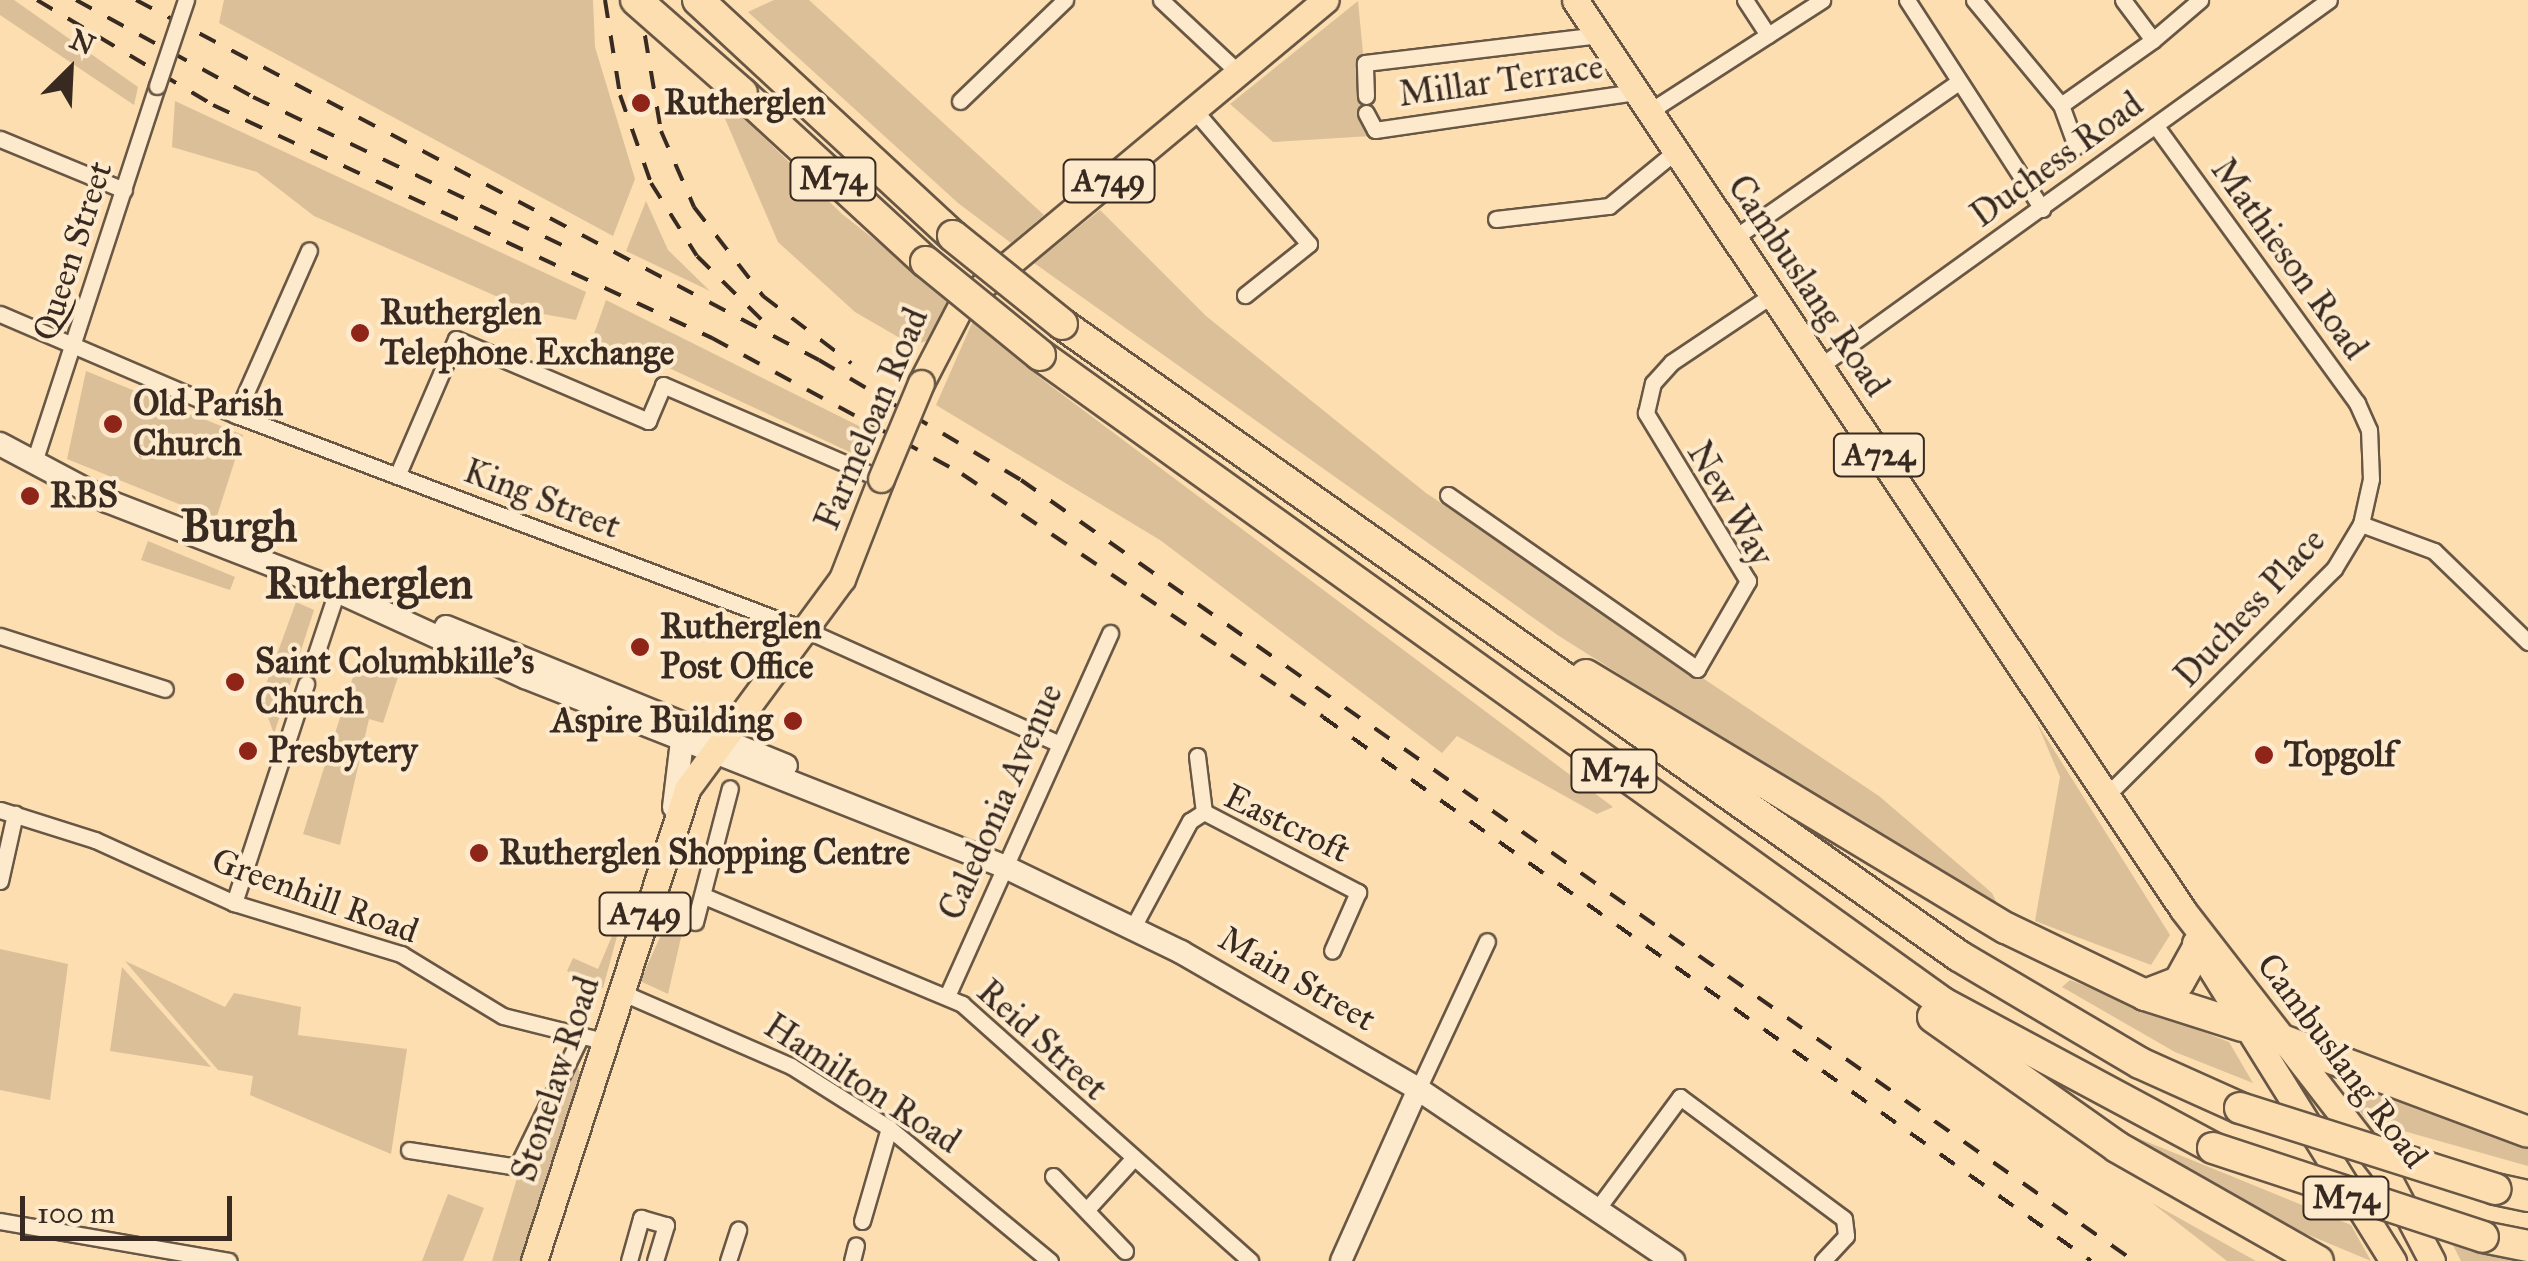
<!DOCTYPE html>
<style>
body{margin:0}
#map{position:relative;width:2528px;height:1261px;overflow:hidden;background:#fcdeb0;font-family:"IM FELL Great Primer",serif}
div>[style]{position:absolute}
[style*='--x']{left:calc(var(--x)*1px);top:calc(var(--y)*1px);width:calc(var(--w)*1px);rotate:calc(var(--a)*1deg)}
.green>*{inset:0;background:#dbbf98}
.roads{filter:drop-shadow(2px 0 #695745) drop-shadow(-2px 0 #695745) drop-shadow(0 2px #695745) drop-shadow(0 -2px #695745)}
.minor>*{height:15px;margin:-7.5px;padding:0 7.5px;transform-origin:7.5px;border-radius:7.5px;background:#fdeacc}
.tertiary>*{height:20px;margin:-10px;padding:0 10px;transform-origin:10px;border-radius:10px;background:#fdeacc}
.secondary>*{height:22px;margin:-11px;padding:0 11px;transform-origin:11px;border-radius:11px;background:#fdeacc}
.primary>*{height:25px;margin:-12.5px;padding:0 12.5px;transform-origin:12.5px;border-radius:12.5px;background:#fcdeb0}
.motorway>*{height:30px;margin:-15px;padding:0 15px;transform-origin:15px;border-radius:15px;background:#fcdeb0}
.rail>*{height:4px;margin-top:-2px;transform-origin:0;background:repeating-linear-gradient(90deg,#382a21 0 18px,transparent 0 36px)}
.bridges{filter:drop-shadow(2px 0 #695745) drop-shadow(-2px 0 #695745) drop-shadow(0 2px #695745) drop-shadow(0 -2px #695745)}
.minor-bridge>*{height:15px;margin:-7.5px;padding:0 7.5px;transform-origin:7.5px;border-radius:7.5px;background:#fdeacc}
.primary-bridge>*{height:25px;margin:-12.5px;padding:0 12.5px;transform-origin:12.5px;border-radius:12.5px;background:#fcdeb0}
.motorway-bridge>*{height:30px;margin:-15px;padding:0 15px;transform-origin:15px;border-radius:15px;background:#fcdeb0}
.dots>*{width:28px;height:28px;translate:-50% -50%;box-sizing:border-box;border:5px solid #fdeacc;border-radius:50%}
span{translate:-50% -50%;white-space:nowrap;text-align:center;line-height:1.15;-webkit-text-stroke:8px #fdeacc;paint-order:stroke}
.shield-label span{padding:2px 8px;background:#fdeacc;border:2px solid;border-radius:8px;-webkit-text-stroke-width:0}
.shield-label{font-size:32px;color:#382a21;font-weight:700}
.street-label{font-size:35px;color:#382a21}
.poi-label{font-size:35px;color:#382a21;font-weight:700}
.left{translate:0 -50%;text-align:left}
.right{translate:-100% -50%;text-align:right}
.district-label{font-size:45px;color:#382a21;font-weight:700}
.north{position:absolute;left:20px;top:20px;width:100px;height:100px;-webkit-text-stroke:8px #fdeacc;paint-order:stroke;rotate:24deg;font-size:28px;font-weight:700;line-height:40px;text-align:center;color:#382a21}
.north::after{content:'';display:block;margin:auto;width:35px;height:45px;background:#382a21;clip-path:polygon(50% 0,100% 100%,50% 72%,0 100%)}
.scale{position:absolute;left:20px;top:1196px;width:212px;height:45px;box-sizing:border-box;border:5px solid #382a21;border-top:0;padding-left:12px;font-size:30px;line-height:35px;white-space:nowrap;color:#382a21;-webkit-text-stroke:8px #fdeacc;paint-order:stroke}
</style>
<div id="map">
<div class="green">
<div style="clip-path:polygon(0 0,14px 0,138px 87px,134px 105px,0 15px)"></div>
<div style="clip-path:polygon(224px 0,593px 0,595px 47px,635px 179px,613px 236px,219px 23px)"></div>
<div style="clip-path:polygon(774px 0,809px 0,1044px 215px,1011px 243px,958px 203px,748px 12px)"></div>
<div style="clip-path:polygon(1358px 1px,1371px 136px,1273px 142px,1230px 104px)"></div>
<div style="clip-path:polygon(711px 86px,842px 214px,950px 299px,927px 341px,912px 345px,855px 312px,778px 242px)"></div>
<div style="clip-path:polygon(175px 101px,586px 292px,576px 320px,532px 312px,314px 216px,257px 172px,172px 147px)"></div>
<div style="clip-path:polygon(646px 201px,668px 250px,710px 291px,626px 251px)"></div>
<div style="clip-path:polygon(1100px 210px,1206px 316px,1426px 493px,1879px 796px,1992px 893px,2003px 916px,1559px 636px,1034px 263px)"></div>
<div style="clip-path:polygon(606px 300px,879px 436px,869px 461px,624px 347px,612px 364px,588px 351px)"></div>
<div style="clip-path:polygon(973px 321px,1039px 377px,1613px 807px,1597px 814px,1457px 736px,1442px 753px,1160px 540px,936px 405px)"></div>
<div style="clip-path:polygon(86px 371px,243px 435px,216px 519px,67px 459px)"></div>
<div style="clip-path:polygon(148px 541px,235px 577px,230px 590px,141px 560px)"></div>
<div style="clip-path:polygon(296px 602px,314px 610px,274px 734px,261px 698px)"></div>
<div style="clip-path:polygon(358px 661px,398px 677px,383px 723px,369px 719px,340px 845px,303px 834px)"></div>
<div style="clip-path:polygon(2037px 723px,2170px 935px,2151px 965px,2035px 921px,2060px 777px)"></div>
<div style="clip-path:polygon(626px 903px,603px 988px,567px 971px,573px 958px,598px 969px)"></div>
<div style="clip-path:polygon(661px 907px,685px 920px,668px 994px,640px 981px,667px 922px)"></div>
<div style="clip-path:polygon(0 949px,68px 964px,50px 1100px,0 1090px)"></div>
<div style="clip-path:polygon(125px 961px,225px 1007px,234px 993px,301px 1007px,298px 1035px,407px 1049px,391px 1154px,250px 1095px,253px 1076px,218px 1070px)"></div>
<div style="clip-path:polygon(122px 967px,211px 1067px,110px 1051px)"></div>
<div style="clip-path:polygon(2070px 980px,2229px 1042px,2253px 1083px,2175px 1052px,2062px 987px)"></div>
<div style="clip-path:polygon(575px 1060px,581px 1076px,523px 1261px,492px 1261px,517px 1178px,532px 1164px)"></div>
<div style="clip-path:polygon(2364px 1082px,2528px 1145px,2528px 1166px,2368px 1121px,2350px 1100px)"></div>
<div style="clip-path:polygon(2118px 1130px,2351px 1225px,2371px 1261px,2254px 1212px)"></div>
<div style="clip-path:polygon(448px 1194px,484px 1208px,463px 1261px,422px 1261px)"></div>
<div style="clip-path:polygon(2152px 1203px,2256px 1261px,2227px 1261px)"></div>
<div style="clip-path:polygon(2452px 1243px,2528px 1257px,2528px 1261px,2461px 1261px)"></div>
</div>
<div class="roads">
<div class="minor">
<div style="--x:1161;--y:0;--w:108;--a:43.1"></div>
<div style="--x:1745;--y:0;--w:42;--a:56.7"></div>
<div style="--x:1907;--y:0;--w:249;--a:57.1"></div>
<div style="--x:1974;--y:0;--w:136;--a:50.4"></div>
<div style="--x:2061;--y:105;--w:44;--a:69.9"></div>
<div style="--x:2153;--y:40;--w:62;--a:-40.4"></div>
<div style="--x:1366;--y:96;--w:33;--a:-92"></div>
<div style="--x:1365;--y:63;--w:236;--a:-6.8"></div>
<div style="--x:960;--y:101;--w:146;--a:-43.9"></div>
<div style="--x:2061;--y:105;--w:113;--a:-35.2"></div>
<div style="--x:2153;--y:40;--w:50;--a:-126.9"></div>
<div style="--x:1195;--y:111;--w:175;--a:49.4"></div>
<div style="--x:1309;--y:244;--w:82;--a:141.4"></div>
<div style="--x:1650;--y:111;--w:205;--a:-32.8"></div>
<div style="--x:1366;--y:113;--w:19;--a:62"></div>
<div style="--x:1375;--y:130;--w:265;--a:-8.3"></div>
<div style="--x:0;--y:139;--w:134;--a:22.4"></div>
<div style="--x:1496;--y:219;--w:114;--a:-6.6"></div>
<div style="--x:1609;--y:206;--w:87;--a:-39.4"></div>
<div style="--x:1734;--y:238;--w:272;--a:-34.8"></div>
<div style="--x:0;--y:314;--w:257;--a:23.2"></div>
<div style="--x:236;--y:415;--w:611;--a:20.69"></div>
<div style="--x:808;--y:631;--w:276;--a:24.2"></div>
<div style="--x:1819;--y:367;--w:628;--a:-35.74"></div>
<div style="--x:236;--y:415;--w:180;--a:-66.1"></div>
<div style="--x:34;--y:462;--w:396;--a:-71.9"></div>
<div style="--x:397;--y:476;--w:149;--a:-66.7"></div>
<div style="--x:456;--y:339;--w:209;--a:23.1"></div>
<div style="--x:648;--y:421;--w:39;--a:-67"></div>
<div style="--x:663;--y:385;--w:237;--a:23.3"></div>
<div style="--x:1448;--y:495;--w:304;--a:34.9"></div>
<div style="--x:1697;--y:669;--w:102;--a:-59.9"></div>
<div style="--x:1748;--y:581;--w:197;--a:-121.3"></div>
<div style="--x:1646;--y:413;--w:31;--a:-77"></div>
<div style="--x:1653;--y:383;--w:28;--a:-48"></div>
<div style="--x:1672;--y:362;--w:120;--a:-33.8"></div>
<div style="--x:2361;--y:524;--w:78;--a:20.3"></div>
<div style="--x:2434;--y:551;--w:131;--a:44.1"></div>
<div style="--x:0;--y:636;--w:173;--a:17.8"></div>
<div style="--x:316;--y:654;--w:66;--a:-71.6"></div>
<div style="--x:1197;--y:756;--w:56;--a:82.9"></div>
<div style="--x:2108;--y:794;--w:319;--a:-44.9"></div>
<div style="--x:2334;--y:569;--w:52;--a:-59"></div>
<div style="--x:2361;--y:524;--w:46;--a:-77.5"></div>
<div style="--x:2371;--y:479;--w:49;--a:-92.3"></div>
<div style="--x:2369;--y:430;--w:30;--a:-114"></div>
<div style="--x:2357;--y:403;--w:342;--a:-126"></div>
<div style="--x:0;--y:810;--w:100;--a:17.5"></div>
<div style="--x:95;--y:840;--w:153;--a:24.4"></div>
<div style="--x:234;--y:903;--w:175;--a:17"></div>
<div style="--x:401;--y:954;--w:119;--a:31.3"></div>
<div style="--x:503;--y:1016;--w:107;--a:14"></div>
<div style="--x:0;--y:881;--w:69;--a:-77.4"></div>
<div style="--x:704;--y:896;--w:280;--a:22.7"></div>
<div style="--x:962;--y:1004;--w:386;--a:41.7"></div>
<div style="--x:234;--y:903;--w:231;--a:-71.8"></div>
<div style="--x:695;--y:922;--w:138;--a:-75.4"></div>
<div style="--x:1132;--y:929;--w:123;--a:-61.8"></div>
<div style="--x:1190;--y:821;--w:17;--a:-33"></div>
<div style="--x:1204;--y:812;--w:174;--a:27.5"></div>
<div style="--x:1358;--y:892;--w:64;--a:113.8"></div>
<div style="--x:621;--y:992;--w:185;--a:23.5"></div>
<div style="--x:791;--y:1066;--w:116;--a:32.3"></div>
<div style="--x:889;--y:1128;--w:209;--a:39.6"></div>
<div style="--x:947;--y:996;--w:398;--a:-65.8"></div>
<div style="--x:1418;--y:1089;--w:163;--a:-65"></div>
<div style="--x:409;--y:1150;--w:109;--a:8.9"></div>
<div style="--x:517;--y:1167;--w:146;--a:-64"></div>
<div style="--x:1053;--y:1176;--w:104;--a:46.2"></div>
<div style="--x:1090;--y:1206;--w:61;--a:-47.7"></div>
<div style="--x:1598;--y:1208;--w:138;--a:-53.5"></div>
<div style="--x:1680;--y:1097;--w:204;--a:36.6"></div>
<div style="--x:1844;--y:1219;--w:17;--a:83"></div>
<div style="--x:1846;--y:1236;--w:34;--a:133"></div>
<div style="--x:0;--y:1221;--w:232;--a:9.9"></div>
<div style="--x:862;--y:1221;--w:97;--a:-73.8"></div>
<div style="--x:629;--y:1261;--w:45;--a:-74.4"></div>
<div style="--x:641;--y:1218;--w:26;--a:16"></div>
<div style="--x:666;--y:1225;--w:38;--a:107"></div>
<div style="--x:728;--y:1261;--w:33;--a:-72"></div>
<div style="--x:852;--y:1261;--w:16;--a:-76"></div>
</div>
<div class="tertiary">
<div style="--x:1341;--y:1261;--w:188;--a:-65.9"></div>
</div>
<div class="secondary">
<div style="--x:0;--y:444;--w:121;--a:28"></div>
<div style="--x:107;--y:501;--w:260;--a:21.2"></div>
<div style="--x:337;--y:591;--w:207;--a:24.6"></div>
<div style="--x:525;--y:677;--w:514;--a:21.57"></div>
<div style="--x:1003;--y:866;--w:198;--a:25.8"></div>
<div style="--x:1181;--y:952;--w:274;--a:30"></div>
<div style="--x:1418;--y:1089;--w:308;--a:34"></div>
<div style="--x:446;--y:627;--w:367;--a:22.2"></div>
<div style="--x:674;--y:807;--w:66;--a:-83.1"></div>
</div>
<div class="primary">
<div style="--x:1575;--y:0;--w:1094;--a:56.25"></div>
<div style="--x:2183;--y:910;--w:326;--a:52.2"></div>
<div style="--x:2383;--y:1168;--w:105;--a:62.2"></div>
<div style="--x:921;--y:383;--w:91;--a:-62.6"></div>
<div style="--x:963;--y:302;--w:472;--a:-39.8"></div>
<div style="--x:2195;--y:943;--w:375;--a:58.1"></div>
<div style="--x:534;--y:1261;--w:496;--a:-72"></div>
<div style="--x:687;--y:789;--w:261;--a:-53.6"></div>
<div style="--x:842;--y:579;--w:107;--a:-68.7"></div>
</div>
<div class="motorway">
<div style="--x:698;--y:0;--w:347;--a:42.8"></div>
<div style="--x:742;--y:93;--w:250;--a:42.6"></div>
<div style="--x:1062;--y:324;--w:1097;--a:35.17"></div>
<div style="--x:1959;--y:956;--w:210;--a:30.6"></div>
<div style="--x:2140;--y:1063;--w:110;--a:24.2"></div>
<div style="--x:1040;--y:355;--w:1111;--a:35.66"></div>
<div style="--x:1943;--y:1003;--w:306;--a:28.2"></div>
<div style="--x:1586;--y:675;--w:490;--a:31.1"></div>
<div style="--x:2006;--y:928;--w:154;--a:25.7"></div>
<div style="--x:2145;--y:995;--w:102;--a:17.7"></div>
<div style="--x:2145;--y:995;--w:36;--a:-21"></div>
<div style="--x:2179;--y:982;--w:37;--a:-61"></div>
<div style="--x:1933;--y:1017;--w:225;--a:35.2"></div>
<div style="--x:2117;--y:1147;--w:231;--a:29.6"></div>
<div style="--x:2285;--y:1041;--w:259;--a:20.5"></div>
<div style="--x:2495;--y:1189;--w:34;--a:12"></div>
<div style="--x:2483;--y:1237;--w:46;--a:11.3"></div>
</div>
</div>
<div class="rail">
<div style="--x:37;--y:0;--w:205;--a:30.8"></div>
<div style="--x:213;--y:105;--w:551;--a:25.03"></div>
<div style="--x:712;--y:338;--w:285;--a:28.5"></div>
<div style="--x:962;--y:474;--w:435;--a:33.9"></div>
<div style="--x:1323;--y:717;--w:941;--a:35.31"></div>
<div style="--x:76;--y:0;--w:202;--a:28.7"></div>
<div style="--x:253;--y:97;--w:357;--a:25.6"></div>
<div style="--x:136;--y:0;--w:772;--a:27.79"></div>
<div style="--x:819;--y:360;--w:235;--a:30.7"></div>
<div style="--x:1021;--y:480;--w:1360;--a:35.06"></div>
<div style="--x:605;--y:0;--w:96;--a:81"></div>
<div style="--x:620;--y:95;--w:93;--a:70.6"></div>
<div style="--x:651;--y:183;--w:86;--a:57.8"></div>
<div style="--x:697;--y:256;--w:91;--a:44.6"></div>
<div style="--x:639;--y:0;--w:133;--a:80.5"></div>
<div style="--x:661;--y:131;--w:83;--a:66.5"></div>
<div style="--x:694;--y:207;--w:113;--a:52.2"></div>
<div style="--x:763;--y:296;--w:111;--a:37.3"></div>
</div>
<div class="bridges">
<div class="minor-bridge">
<div style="--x:157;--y:86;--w:91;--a:-71.4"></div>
</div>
<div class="primary-bridge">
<div style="--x:881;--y:479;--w:104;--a:-67.4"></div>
</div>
<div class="motorway-bridge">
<div style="--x:636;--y:0;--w:141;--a:41.3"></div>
<div style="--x:953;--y:236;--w:140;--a:38.9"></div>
<div style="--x:926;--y:262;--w:147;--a:39.2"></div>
<div style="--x:2240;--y:1108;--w:268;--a:17.6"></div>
<div style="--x:2213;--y:1148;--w:284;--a:18.2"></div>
</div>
</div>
<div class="dots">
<div style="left:641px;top:103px;background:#8f2418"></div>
<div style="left:360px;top:333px;background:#8f2418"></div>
<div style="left:113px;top:424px;background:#8f2418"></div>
<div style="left:30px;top:496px;background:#8f2418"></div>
<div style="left:640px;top:647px;background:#8f2418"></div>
<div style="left:235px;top:682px;background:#8f2418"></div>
<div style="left:793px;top:721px;background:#8f2418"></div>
<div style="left:248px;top:751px;background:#8f2418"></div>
<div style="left:2264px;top:755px;background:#8f2418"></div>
<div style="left:479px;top:853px;background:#8f2418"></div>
</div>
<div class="shield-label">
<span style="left:833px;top:179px">M74</span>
<span style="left:1109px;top:181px">A749</span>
<span style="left:1879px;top:455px">A724</span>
<span style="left:1614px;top:771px">M74</span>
<span style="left:645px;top:914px">A749</span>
<span style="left:2346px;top:1198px">M74</span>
</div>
<div class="street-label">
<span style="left:1501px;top:81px;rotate:-8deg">Millar Terrace</span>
<span style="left:2057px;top:160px;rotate:-36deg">Duchess Road</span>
<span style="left:73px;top:251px;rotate:-72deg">Queen Street</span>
<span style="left:2289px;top:259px;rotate:54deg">Mathieson Road</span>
<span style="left:1808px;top:286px;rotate:56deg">Cambuslang Road</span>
<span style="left:872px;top:419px;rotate:-67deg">Farmeloan Road</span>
<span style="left:542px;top:499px;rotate:21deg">King Street</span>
<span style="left:1730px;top:504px;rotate:60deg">New Way</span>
<span style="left:2250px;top:608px;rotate:-47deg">Duchess Place</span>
<span style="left:1001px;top:802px;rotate:-66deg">Caledonia Avenue</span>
<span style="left:1287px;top:824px;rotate:26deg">Eastcroft</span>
<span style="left:315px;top:896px;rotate:20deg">Greenhill Road</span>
<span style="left:1297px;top:979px;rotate:30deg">Main Street</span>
<span style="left:1042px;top:1040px;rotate:42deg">Reid Street</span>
<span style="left:2342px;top:1061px;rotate:53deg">Cambuslang Road</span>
<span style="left:556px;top:1079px;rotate:-72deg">Stonelaw Road</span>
<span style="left:862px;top:1084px;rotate:33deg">Hamilton Road</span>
</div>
<div class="poi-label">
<span class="left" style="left:664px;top:103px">Rutherglen</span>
<span class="left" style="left:380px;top:333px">Rutherglen<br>Telephone Exchange</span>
<span class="left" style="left:133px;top:424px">Old Parish<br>Church</span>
<span class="left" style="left:50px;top:496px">RBS</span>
<span class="left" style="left:660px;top:647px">Rutherglen<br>Post Office</span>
<span class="left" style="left:255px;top:682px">Saint Columbkille's<br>Church</span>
<span class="right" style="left:773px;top:721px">Aspire Building</span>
<span class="left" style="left:268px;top:751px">Presbytery</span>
<span class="left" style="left:2284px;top:755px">Topgolf</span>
<span class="left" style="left:499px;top:853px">Rutherglen Shopping Centre</span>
</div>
<div class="district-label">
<span style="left:239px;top:526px">Burgh</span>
<span style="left:369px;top:583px">Rutherglen</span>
</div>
<div class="north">N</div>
<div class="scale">100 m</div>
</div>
